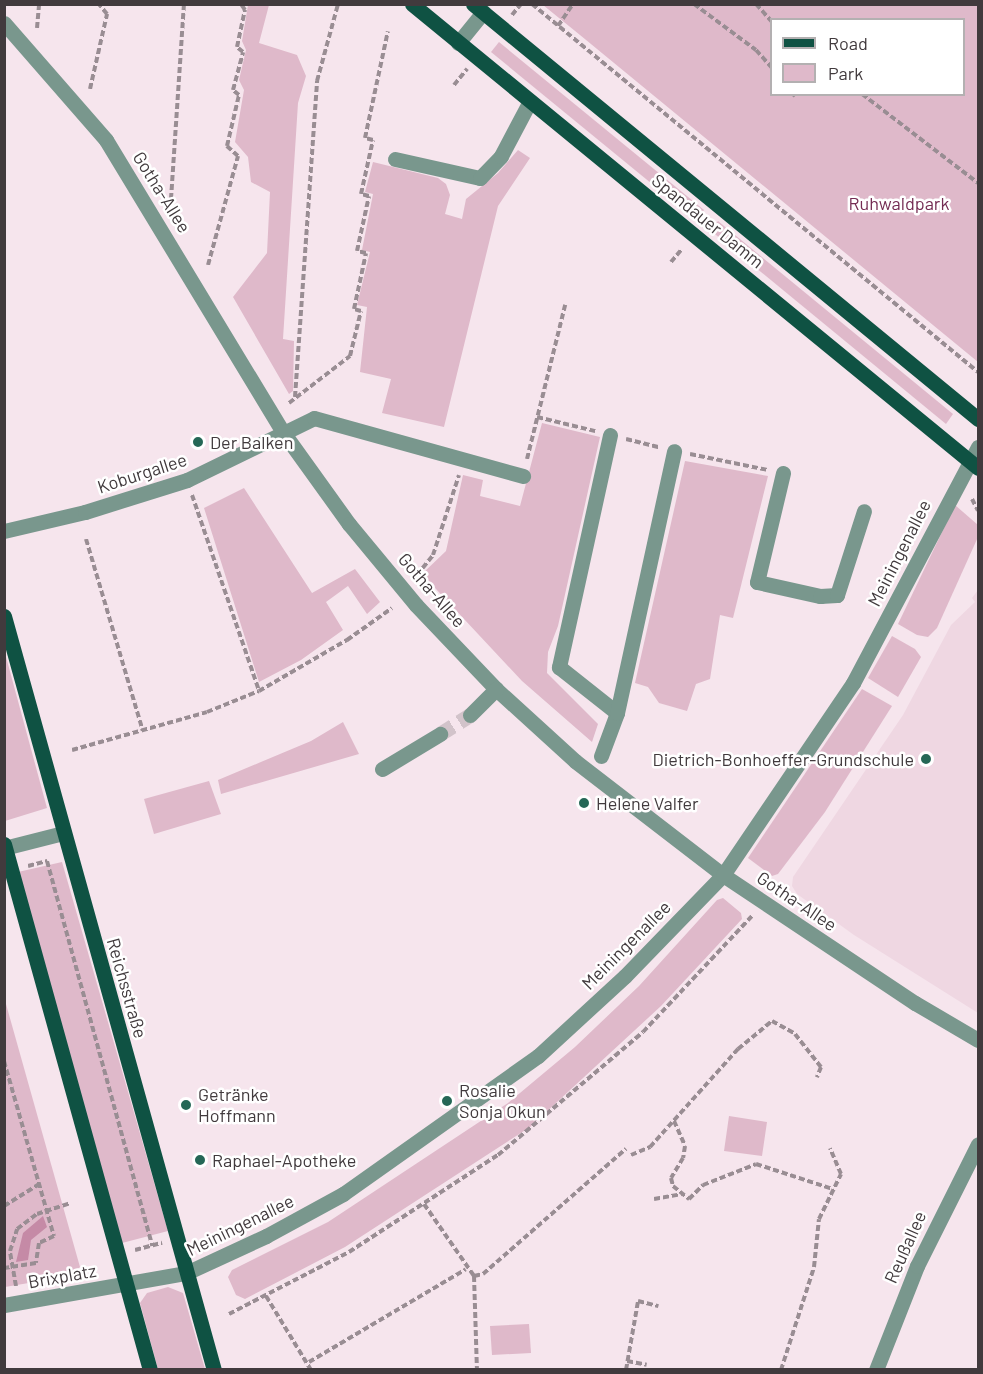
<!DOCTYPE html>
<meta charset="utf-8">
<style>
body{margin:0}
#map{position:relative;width:983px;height:1374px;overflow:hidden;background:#f6e5ed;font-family:Barlow,sans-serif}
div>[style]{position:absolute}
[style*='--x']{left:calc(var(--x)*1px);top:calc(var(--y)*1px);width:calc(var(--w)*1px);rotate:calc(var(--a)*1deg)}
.built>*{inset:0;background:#efd7e2}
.green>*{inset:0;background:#dfb9ca}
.water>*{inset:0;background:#c58aa6}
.minor-tunnel>*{height:15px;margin-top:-7.5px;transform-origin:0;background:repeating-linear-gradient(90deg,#d2c3ca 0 15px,transparent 0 23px)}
.path>*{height:4px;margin-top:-2px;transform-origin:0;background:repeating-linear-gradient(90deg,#998d93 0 6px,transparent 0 9px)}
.minor>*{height:15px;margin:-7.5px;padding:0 7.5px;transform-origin:7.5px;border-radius:7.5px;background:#79978d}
.major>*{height:15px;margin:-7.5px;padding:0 7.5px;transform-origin:7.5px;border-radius:7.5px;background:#0f5243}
.dots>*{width:16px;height:16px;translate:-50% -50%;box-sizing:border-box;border:3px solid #fff;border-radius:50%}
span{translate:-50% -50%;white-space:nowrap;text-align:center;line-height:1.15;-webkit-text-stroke:5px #fff;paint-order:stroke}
.street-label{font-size:18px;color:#413a3d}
.park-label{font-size:18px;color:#742c53}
.poi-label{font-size:18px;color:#413a3d}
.left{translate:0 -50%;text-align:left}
.right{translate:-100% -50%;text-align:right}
.frame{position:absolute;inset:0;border:6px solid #413a3d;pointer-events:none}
.legend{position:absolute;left:770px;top:18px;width:195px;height:78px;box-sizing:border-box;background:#fff;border:2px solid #b3b0b1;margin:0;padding:8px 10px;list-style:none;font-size:18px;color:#413a3d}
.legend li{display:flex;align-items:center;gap:12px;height:30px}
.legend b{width:30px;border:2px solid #b3b0b1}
</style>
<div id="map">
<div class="built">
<div style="clip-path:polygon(978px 590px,978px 1013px,854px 935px,797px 894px,792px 886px,793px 877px,903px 715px,951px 625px,975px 602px,972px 598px)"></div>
</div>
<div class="green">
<div style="clip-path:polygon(248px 5px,269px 5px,259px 43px,297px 55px,306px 76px,298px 103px,283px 339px,294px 341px,293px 391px,289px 394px,233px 297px,267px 253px,270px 192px,251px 182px,248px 157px,235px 142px,244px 90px,239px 80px,246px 50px,242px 41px)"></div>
<div style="clip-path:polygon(evenodd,543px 5px,978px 5px,978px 362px,580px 35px,543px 5px,772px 20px,964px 20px,964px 94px,772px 94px,772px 20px)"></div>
<div style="clip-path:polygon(499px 42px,704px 210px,696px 220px,491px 52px)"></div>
<div style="clip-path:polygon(518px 150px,530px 158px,498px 206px,444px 427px,382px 413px,391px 379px,360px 372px,367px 307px,357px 305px,370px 252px,362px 250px,373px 194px,365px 192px,373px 162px,438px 178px,446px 184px,450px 195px,445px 214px,462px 219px,466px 199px,498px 173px)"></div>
<div style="clip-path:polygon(718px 221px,953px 414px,946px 424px,710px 230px)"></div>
<div style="clip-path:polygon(542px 423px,600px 437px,558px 626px,548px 652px,547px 673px,598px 724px,592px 742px,522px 681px,422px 574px,446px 551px,463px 475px,483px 480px,480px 496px,520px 506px)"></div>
<div style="clip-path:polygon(685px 461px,768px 476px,733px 618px,720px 615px,710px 679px,696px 684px,687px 711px,659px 703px,648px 687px,635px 683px)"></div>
<div style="clip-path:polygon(244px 488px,312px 593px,355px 569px,380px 602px,367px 614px,348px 586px,326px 602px,343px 630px,301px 660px,259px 682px,204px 508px)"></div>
<div style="clip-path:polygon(955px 505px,978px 525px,978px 537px,937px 628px,928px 637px,917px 635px,898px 624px)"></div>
<div style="clip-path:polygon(892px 636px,915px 649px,921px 657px,898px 697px,868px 678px)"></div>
<div style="clip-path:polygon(5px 653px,47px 808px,5px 821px,4px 821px)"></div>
<div style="clip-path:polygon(862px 689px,892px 706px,825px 812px,778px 874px,772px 876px,748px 858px)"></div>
<div style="clip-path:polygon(343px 722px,359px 754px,221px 794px,218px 780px,311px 741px)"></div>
<div style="clip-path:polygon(209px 781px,221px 814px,154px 834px,144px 799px)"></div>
<div style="clip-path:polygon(62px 862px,168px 1231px,122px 1243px,18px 872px)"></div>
<div style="clip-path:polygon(723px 898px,741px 913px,742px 919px,661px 1006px,530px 1127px,345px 1247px,245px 1299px,236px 1295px,228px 1277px,232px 1270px,328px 1222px,508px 1103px,575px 1047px,639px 986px,717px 900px)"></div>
<div style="clip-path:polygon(4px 997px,80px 1267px,70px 1276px,5px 1287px)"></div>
<div style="clip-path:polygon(729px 1116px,767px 1122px,762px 1156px,724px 1151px)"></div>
<div style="clip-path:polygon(168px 1287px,183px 1293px,205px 1369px,158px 1369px,140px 1303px,147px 1293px)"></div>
<div style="clip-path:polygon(529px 1324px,531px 1353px,492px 1355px,490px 1326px)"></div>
</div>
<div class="water">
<div style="clip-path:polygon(43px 1216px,47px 1227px,31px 1240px,28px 1260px,16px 1262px,23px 1233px)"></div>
</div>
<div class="minor-tunnel">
<div style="--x:440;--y:734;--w:36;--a:-32"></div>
</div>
<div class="path">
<div style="--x:532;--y:4;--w:578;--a:39.53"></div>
<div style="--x:694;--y:4;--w:77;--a:36.6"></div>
<div style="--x:756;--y:50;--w:24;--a:48"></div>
<div style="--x:756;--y:4;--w:24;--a:48"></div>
<div style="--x:512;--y:15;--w:14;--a:-51"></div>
<div style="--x:558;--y:26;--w:27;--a:-56"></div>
<div style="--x:37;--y:28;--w:24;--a:-85"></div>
<div style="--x:454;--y:85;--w:21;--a:-51"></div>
<div style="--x:90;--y:89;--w:77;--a:-77.2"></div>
<div style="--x:107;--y:14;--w:13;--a:-129"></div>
<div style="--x:793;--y:94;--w:3;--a:45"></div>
<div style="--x:862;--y:94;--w:146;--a:37.5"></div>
<div style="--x:171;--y:199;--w:195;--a:-86.2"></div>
<div style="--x:671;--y:262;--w:17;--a:-50"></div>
<div style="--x:208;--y:265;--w:113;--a:-74.6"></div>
<div style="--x:238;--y:156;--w:15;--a:-138"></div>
<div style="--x:227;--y:146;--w:52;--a:-76.8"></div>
<div style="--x:239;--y:95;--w:8;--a:-140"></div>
<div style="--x:233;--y:90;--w:39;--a:-75"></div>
<div style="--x:243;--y:52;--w:8;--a:-140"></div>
<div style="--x:237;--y:47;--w:38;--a:-78"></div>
<div style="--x:245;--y:10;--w:7;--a:-124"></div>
<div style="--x:295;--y:397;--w:317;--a:-86"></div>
<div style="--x:317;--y:81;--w:80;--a:-74.7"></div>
<div style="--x:289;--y:403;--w:77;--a:-37.6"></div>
<div style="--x:350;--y:356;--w:46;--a:-76.3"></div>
<div style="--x:361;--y:311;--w:7;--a:-164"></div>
<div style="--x:354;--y:309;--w:57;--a:-77.9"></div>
<div style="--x:366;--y:253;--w:9;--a:-167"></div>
<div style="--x:357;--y:251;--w:56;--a:-77.7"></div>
<div style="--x:369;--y:196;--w:8;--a:-166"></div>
<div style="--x:361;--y:194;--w:55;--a:-77.5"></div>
<div style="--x:373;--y:140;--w:8;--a:-166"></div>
<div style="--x:365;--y:138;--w:109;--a:-77.9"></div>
<div style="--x:537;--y:417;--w:60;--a:13.6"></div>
<div style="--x:626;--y:439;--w:34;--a:14"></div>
<div style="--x:690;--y:454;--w:80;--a:11.6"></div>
<div style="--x:527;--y:459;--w:159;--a:-76.1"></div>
<div style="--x:192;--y:495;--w:207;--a:71.1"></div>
<div style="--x:972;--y:499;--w:13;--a:63"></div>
<div style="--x:86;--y:539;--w:200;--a:73.5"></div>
<div style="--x:417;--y:575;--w:26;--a:-51"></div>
<div style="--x:433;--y:555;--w:84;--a:-72"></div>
<div style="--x:72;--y:750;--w:140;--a:-15.7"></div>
<div style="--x:207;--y:712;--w:56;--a:-22"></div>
<div style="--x:259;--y:691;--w:102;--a:-30.1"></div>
<div style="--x:347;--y:640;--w:55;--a:-35.4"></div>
<div style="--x:47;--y:861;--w:399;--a:74.7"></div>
<div style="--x:28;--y:866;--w:20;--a:-15"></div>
<div style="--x:4;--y:1061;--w:182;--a:74.1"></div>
<div style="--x:54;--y:1236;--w:17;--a:155"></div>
<div style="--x:39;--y:1243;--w:20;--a:99"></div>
<div style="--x:36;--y:1263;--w:32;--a:171"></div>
<div style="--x:674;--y:1121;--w:27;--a:66"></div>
<div style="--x:685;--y:1146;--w:12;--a:99"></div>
<div style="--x:683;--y:1158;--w:23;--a:121"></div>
<div style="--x:671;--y:1178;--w:8;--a:76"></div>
<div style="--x:673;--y:1186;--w:21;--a:39"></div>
<div style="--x:689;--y:1199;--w:20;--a:-45"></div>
<div style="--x:703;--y:1185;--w:57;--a:-21.6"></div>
<div style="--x:756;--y:1164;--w:81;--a:18"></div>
<div style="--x:631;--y:1155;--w:21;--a:-23"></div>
<div style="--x:650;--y:1147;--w:132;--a:-48.1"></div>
<div style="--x:738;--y:1049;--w:44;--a:-39.5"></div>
<div style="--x:772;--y:1021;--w:26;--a:29"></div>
<div style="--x:795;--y:1034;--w:42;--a:51.8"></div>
<div style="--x:821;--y:1067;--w:11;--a:112"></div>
<div style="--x:654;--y:1199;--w:28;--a:-10"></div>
<div style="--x:424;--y:1204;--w:88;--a:55.2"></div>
<div style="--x:474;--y:1276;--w:94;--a:88.2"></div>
<div style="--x:4;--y:1206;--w:44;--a:-31.9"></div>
<div style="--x:135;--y:1250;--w:28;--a:-15"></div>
<div style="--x:474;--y:1276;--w:9;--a:-13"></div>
<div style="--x:483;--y:1274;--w:190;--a:-41.2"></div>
<div style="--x:16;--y:1286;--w:36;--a:-100"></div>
<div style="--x:10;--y:1251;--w:23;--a:-72"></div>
<div style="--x:17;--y:1229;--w:25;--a:-37"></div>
<div style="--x:37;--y:1214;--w:35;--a:-18"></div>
<div style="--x:266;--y:1296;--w:87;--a:58.7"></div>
<div style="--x:229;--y:1314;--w:135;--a:-27.3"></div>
<div style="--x:349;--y:1252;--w:178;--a:-33.1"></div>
<div style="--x:498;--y:1155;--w:190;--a:-40.3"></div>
<div style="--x:643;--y:1032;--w:159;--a:-46.8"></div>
<div style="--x:627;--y:1361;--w:20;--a:11"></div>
<div style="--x:309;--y:1362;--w:182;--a:-30.6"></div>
<div style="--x:626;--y:1370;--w:70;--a:-80.1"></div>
<div style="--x:638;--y:1301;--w:21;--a:14"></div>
<div style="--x:781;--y:1370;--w:108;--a:-72.2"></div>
<div style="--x:814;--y:1267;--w:48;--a:-84.1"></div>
<div style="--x:819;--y:1219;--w:50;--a:-63.9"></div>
<div style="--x:841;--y:1174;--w:28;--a:-113"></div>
</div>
<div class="minor">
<div style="--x:4;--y:23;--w:155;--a:48.9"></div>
<div style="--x:106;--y:140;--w:345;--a:58.8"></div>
<div style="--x:285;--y:435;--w:110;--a:54.3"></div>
<div style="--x:349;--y:524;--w:105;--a:50.4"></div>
<div style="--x:416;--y:605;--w:116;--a:46.4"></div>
<div style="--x:496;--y:689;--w:107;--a:42.3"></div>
<div style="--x:575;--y:761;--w:187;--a:37.6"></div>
<div style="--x:723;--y:875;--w:231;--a:33.7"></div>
<div style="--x:915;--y:1003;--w:73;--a:30.4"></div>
<div style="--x:458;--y:43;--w:40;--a:-51"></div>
<div style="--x:395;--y:159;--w:87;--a:12.6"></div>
<div style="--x:480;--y:178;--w:30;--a:-46"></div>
<div style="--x:501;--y:156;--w:62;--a:-62.2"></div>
<div style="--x:610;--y:435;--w:238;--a:102.4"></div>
<div style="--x:559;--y:667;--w:74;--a:38.4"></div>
<div style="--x:783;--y:473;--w:112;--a:103.4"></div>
<div style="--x:757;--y:582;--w:65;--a:12.5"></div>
<div style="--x:820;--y:596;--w:17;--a:-3"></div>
<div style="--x:837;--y:595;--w:88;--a:-72.2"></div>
<div style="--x:4;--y:531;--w:83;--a:-13.2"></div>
<div style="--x:85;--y:512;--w:107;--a:-17.4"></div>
<div style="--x:187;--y:480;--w:141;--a:-26"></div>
<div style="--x:314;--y:418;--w:217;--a:15.5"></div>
<div style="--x:470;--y:715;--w:37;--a:-45"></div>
<div style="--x:601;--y:756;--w:46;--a:-69.6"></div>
<div style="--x:617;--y:713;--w:268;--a:-77.7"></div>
<div style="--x:382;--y:769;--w:68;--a:-31.1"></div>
<div style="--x:4;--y:848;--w:61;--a:-14.3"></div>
<div style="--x:4;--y:1305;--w:185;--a:-10"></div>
<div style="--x:186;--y:1273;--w:88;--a:-24.8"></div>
<div style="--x:266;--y:1236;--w:88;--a:-28.6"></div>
<div style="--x:343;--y:1194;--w:239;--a:-35.3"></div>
<div style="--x:538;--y:1056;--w:118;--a:-42.6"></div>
<div style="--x:625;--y:976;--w:141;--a:-45.9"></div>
<div style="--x:723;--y:875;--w:232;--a:-55.9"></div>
<div style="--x:853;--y:683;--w:267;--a:-62.1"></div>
<div style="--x:876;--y:1370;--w:112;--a:-68.5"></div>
<div style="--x:917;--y:1266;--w:136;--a:-63.4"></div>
</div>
<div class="major">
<div style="--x:412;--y:4;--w:732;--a:39.34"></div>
<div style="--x:473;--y:4;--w:654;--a:39.41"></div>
<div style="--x:4;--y:616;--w:783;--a:74.44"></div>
<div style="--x:4;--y:844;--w:546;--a:74.49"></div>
</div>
<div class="dots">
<div style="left:198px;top:442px;background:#256756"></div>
<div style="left:926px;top:759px;background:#256756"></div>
<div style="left:584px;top:803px;background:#256756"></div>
<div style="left:447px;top:1101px;background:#256756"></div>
<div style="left:186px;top:1105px;background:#256756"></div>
<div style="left:200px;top:1160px;background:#256756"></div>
</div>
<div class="street-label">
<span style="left:162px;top:192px;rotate:58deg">Gotha-Allee</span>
<span style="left:708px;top:221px;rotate:39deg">Spandauer Damm</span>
<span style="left:142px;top:473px;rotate:-18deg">Koburgallee</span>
<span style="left:899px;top:553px;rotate:-63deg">Meiningenallee</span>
<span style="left:432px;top:590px;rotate:49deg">Gotha-Allee</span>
<span style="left:797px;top:901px;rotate:34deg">Gotha-Allee</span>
<span style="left:626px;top:945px;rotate:-45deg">Meiningenallee</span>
<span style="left:127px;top:988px;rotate:74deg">Reichsstraße</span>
<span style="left:240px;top:1225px;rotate:-26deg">Meiningenallee</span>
<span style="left:905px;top:1247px;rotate:-66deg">Reußallee</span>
<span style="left:62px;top:1276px;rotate:-10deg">Brixplatz</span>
</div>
<div class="park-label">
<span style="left:899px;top:203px">Ruhwaldpark</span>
</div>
<div class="poi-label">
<span class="left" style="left:210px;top:442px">Der Balken</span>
<span class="right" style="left:914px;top:759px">Dietrich-Bonhoeffer-Grundschule</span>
<span class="left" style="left:596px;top:803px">Helene Valfer</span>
<span class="left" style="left:459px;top:1101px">Rosalie<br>Sonja Okun</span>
<span class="left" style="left:198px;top:1105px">Getränke<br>Hoffmann</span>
<span class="left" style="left:212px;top:1160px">Raphael-Apotheke</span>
</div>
<div class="frame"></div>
<ul class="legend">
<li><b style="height:8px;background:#0f5243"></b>Road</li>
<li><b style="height:16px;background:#dfb9ca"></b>Park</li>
</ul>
</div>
